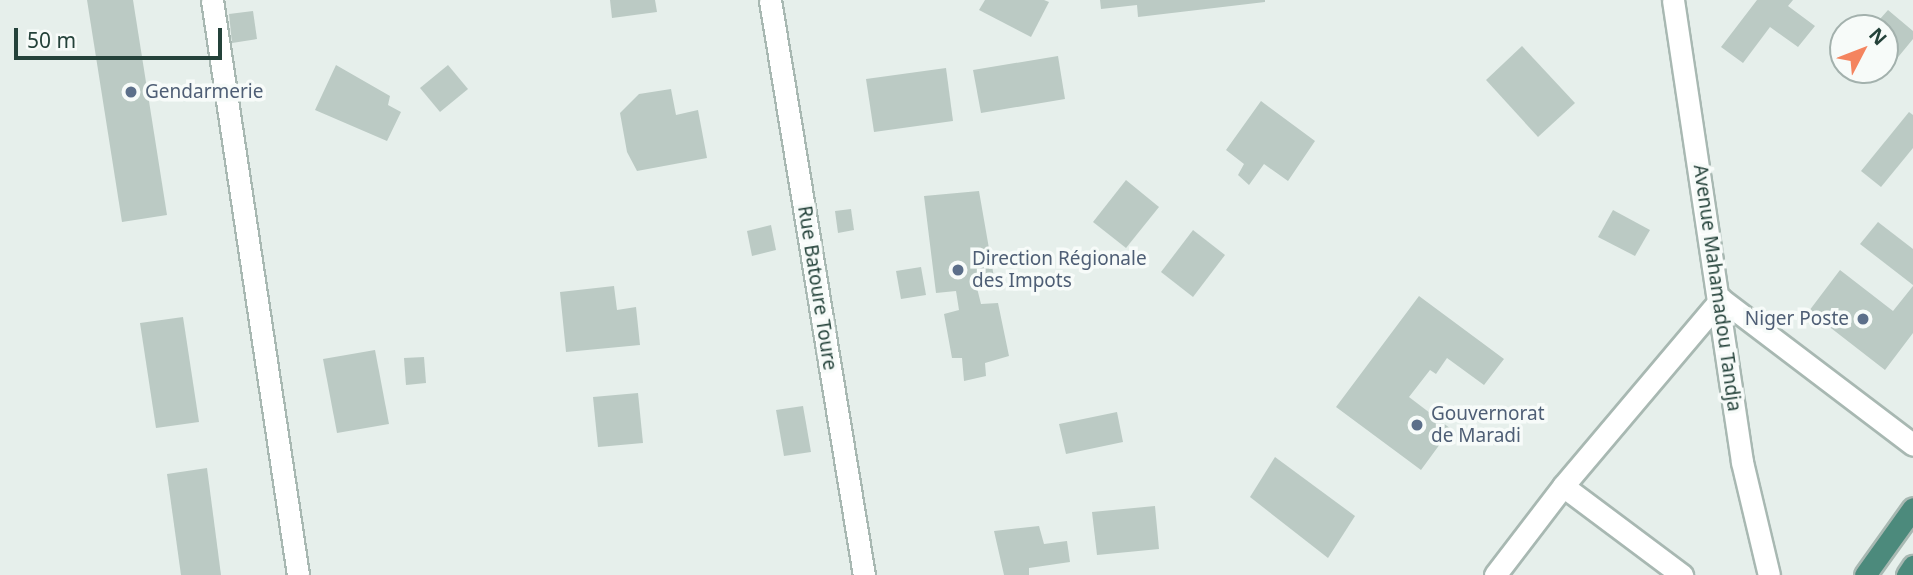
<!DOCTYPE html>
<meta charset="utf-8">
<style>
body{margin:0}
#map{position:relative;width:1913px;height:575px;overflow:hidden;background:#e6efeb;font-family:"Noto Sans",sans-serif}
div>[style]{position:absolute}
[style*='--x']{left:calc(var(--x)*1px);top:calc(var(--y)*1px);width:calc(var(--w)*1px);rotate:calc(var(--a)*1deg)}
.building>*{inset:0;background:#bbcac4}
.roads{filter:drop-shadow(2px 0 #a8b8b2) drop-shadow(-2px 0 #a8b8b2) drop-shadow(0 2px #a8b8b2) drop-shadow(0 -2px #a8b8b2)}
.minor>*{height:21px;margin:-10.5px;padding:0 10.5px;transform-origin:10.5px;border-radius:10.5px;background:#fff}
.tertiary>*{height:21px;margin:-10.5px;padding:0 10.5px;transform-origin:10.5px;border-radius:10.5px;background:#fff}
.secondary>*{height:21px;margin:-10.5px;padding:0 10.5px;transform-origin:10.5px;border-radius:10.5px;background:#fff}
.trunk>*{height:21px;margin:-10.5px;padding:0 10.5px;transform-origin:10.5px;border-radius:10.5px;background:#4c8a7c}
.dots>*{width:19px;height:19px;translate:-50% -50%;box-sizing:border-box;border:4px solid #f7fbf9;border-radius:50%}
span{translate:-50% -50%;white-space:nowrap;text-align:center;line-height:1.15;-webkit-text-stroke:7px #f7fbf9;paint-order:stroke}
.service-label{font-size:19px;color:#4e5e75}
.left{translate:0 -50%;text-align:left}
.right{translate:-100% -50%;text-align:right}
.street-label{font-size:19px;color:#24423a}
.north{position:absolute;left:1829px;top:14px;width:70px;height:70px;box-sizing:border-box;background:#f7fbf9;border:2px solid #a3b1ad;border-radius:50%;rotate:48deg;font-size:19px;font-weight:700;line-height:28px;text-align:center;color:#24423a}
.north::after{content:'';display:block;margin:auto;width:24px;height:32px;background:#f4845f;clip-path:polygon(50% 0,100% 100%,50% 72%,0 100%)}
.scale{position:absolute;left:14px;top:28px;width:208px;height:32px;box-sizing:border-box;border:4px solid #24423a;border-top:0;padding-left:9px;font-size:21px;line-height:24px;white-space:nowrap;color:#24423a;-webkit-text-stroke:5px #f7fbf9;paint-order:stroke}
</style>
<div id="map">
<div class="building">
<div style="clip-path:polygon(87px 0,133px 0,167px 215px,122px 222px)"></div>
<div style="clip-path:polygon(610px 0,655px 0,657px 12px,612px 18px)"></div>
<div style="clip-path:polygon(985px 0,1044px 0,1049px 2px,1031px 37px,979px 10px)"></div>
<div style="clip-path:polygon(1100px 0,1265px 0,1265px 2px,1138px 17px,1137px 5px,1101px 9px)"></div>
<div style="clip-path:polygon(1757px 0,1793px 0,1788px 6px,1815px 26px,1798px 47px,1770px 27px,1743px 63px,1721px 47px)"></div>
<div style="clip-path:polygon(1888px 10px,1913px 31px,1913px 39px,1885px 73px,1885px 28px,1872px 28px)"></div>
<div style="clip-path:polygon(253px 11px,257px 39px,232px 43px,229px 14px)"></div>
<div style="clip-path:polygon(1522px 46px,1575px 103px,1538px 137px,1486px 80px)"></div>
<div style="clip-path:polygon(1058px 56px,1065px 99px,981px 113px,973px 70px)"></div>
<div style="clip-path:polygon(336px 65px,390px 96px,388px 105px,401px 112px,387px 141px,315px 110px)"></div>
<div style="clip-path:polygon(448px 65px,468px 89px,440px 112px,420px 88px)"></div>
<div style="clip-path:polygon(946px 68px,953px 121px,874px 132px,866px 79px)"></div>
<div style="clip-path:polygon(671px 89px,676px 115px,698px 110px,707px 158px,637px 171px,627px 152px,620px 113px,639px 94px)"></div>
<div style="clip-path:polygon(1261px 101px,1315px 141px,1288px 181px,1264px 164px,1249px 185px,1238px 175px,1244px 164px,1226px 150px)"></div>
<div style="clip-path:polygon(1909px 112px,1913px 115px,1913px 148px,1881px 187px,1861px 171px)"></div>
<div style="clip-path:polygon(1126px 180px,1159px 207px,1126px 248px,1093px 222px)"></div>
<div style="clip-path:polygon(979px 191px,995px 283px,977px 288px,981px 304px,998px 303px,1009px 356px,985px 363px,986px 376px,964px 381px,962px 358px,952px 358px,944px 314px,959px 310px,956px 291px,936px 293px,924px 196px)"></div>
<div style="clip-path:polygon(851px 209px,854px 230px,838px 233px,835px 211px)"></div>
<div style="clip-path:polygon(1613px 210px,1650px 230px,1635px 256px,1598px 237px)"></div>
<div style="clip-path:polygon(1878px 222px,1913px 249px,1913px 285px,1860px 244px)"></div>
<div style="clip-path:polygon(771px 225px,776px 250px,752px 256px,747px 231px)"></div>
<div style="clip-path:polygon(1193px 230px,1225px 255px,1193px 297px,1161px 272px)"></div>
<div style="clip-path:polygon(921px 267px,926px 295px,901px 299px,896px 271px)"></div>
<div style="clip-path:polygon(1840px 270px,1893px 311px,1913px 286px,1913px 333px,1885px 370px,1809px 311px)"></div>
<div style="clip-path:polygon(614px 286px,617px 310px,636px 307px,640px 345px,566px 352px,560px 292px)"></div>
<div style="clip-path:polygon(1419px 296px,1504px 359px,1484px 385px,1447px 358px,1436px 374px,1430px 370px,1409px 397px,1451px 429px,1421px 470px,1336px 407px)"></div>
<div style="clip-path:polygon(183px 317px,199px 422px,156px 428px,140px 323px)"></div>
<div style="clip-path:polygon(375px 350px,389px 424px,337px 433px,323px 359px)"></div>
<div style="clip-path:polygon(424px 357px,426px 383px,406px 385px,404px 358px)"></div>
<div style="clip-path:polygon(638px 393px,643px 443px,598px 447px,593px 397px)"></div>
<div style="clip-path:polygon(803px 406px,811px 452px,784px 456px,776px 410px)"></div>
<div style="clip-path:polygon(1117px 412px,1123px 442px,1066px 454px,1059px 424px)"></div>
<div style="clip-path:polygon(1275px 457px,1355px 516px,1328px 558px,1250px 497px)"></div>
<div style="clip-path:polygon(207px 468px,221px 575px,181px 575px,167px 474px)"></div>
<div style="clip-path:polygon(1155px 506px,1159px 549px,1097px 555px,1092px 512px)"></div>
<div style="clip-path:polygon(1039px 526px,1044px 544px,1067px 541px,1070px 562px,1029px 568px,1029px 575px,1004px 575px,994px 531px)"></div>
</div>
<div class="roads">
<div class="minor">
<div style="--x:770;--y:0;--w:583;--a:80.72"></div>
<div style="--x:1563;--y:486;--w:149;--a:36.8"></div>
<div style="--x:1495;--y:575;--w:112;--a:-52.6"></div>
<div style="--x:1563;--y:486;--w:245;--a:-49.8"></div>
<div style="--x:1721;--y:299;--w:241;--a:37.2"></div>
</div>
<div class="tertiary">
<div style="--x:212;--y:0;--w:581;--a:81.49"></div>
</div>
<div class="secondary">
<div style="--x:1673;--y:0;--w:467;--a:81.5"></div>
<div style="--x:1742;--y:462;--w:116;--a:76.6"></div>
</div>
<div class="trunk">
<div style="--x:1865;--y:575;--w:82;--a:-54.4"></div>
<div style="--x:1907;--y:575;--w:11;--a:-56"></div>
</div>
</div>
<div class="dots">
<div style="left:131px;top:92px;background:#5c6f8a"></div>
<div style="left:958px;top:270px;background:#5c6f8a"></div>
<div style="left:1863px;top:319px;background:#5c6f8a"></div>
<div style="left:1417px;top:425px;background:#5c6f8a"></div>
</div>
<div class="service-label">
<span class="left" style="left:145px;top:92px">Gendarmerie</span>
<span class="left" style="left:972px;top:270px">Direction Régionale<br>des Impots</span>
<span class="right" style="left:1849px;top:319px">Niger Poste</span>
<span class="left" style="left:1431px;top:425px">Gouvernorat<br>de Maradi</span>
</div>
<div class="street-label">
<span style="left:817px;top:288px;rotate:81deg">Rue Batoure Toure</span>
<span style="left:1717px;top:288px;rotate:82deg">Avenue Mahamadou Tandja</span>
</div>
<div class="north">N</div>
<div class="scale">50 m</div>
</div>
